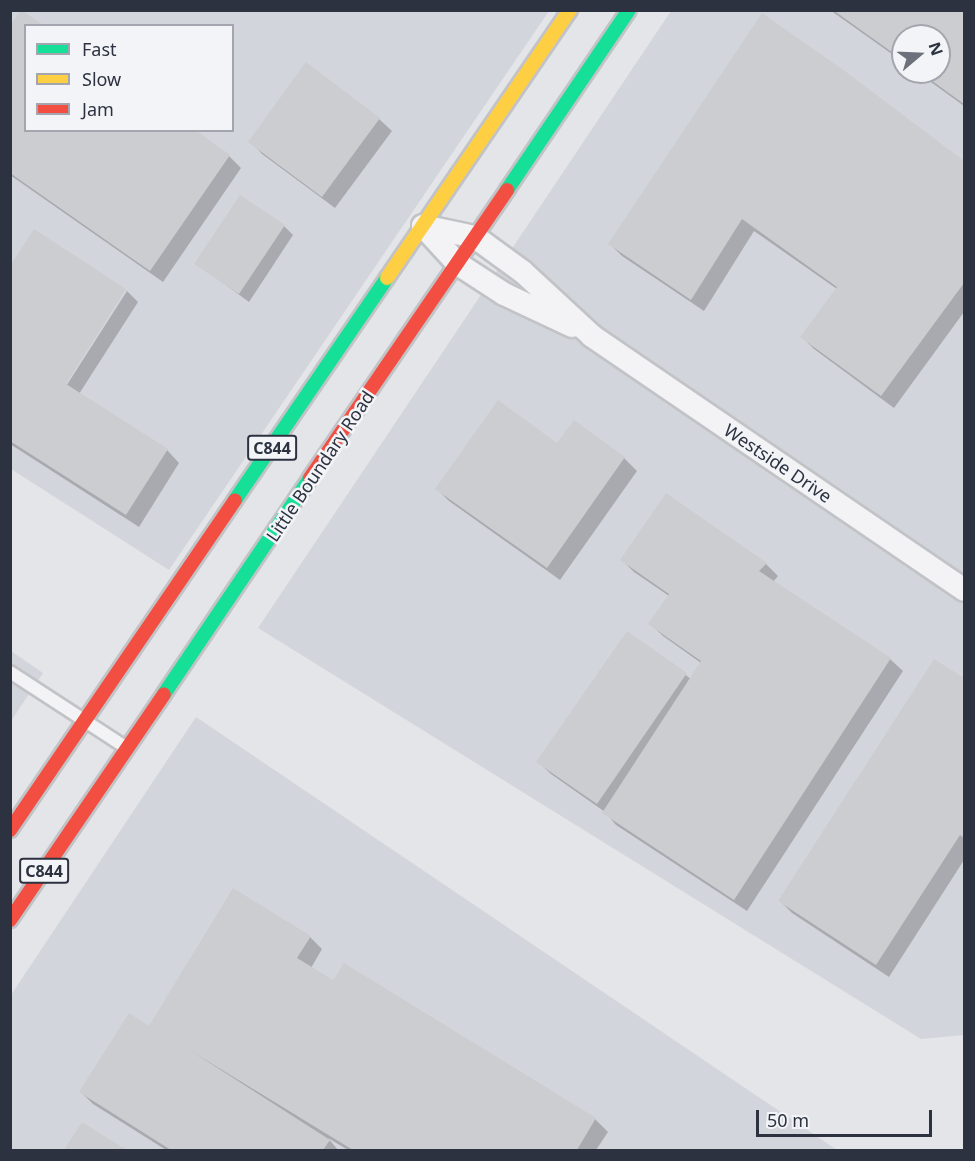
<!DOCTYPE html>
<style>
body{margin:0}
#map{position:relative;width:975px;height:1161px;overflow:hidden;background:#e3e5e8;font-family:"Noto Sans",sans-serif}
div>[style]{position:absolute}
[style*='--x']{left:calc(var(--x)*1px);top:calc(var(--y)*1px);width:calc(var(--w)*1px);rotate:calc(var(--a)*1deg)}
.built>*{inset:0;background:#d2d5db}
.shadow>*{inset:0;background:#0003}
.building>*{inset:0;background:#cccdd0}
.roads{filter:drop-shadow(2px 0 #c2c3c6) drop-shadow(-2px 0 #c2c3c6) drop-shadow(0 2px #c2c3c6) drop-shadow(0 -2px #c2c3c6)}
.lane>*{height:12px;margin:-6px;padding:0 6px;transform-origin:6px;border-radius:6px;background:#f3f3f5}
.street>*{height:22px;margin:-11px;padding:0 11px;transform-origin:11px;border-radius:11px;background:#f3f3f5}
.fast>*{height:14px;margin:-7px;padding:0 7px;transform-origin:7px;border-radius:7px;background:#16e098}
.slow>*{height:14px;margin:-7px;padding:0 7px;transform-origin:7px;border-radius:7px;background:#ffcf43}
.jam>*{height:14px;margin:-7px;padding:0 7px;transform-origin:7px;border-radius:7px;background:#f24e42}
span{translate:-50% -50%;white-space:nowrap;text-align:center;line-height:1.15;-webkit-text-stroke:5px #f2f4f7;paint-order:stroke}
.shield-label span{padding:2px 4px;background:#f2f4f7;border:2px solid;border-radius:4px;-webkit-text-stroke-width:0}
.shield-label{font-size:16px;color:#2c3240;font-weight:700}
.street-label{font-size:18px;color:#2c3240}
.frame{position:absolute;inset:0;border:12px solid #2c3240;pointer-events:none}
.legend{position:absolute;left:24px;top:24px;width:210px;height:108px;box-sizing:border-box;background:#f2f4f7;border:2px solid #a3a6ae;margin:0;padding:8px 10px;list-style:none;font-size:18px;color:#2c3240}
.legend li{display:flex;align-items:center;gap:12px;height:30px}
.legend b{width:30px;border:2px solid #a3a6ae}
.north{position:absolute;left:891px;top:24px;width:60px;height:60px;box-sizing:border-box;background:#f2f4f7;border:2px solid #a3a6ae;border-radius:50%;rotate:71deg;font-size:16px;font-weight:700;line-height:24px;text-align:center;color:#2c3240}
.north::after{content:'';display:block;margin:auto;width:21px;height:27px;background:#6c717b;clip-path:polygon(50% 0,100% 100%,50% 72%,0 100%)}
.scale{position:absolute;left:756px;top:1110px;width:176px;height:27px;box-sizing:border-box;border:3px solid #2c3240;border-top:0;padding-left:8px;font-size:18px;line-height:21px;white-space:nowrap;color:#2c3240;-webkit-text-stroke:4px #f2f4f7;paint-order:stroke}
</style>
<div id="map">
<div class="built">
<div style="clip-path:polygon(evenodd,10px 11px,549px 11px,169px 570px,11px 469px,10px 11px,26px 26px,232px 26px,232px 130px,26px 130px,26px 26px)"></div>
<div style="clip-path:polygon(evenodd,671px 11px,964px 11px,964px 1035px,921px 1039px,258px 628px,671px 11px,903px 36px,939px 36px,939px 72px,903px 72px,903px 36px)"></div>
<div style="clip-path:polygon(11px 651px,43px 673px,11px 721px)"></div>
<div style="clip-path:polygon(196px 717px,837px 1150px,11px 1150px,11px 995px)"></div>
</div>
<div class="shadow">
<div style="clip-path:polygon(830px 10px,964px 10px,964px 106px,917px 72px,939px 72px,939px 36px,903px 36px,903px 62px)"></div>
<div style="clip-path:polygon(762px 16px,964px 163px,964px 312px,894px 408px,814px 349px,802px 337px,837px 289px,754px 231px,704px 311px,622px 256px,610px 244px)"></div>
<div style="clip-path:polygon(26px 26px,26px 130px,229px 156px,241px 168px,163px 282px,10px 175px,10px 28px)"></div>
<div style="clip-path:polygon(306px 64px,379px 119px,392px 131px,335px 208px,262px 154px,250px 141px)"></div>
<div style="clip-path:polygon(284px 226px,293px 235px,249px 302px,196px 263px)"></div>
<div style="clip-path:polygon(34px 231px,126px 291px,123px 291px,61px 389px,63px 391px,127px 291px,138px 302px,79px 394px,167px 450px,179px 463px,139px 527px,10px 444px,10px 268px)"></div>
<div style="clip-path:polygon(574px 422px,624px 458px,637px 471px,560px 580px,449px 501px,437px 489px,558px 445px)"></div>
<div style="clip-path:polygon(666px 496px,766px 564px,778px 576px,773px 582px,890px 659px,903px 671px,747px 911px,616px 825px,605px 812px,551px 774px,538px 762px,627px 633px,691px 679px,701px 663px,663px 636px,650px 624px,669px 596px,634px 572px,622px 560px)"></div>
<div style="clip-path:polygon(934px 661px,964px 680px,964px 860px,889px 977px,792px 913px,780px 901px)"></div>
<div style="clip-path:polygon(310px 937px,322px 949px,311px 968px,334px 982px,344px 965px,595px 1119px,608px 1132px,596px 1150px,348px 1150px,328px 1138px,338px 1150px,166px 1150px,93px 1104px,81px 1092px,150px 1028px)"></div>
<div style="clip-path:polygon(82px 1124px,124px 1150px,66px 1150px)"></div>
</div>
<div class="building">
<div style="clip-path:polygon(21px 10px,45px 26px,26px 26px,26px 130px,195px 130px,230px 155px,150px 271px,10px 173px,10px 25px)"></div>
<div style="clip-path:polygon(833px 10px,964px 10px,964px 104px,920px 72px,939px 72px,939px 36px,903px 36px,903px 60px)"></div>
<div style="clip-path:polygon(762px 13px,846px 72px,964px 161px,964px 283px,881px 396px,800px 337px,837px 287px,742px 219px,691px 300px,608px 244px)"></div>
<div style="clip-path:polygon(306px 62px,380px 118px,322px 197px,248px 142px)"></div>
<div style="clip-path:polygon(240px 195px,285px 225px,239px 294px,194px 264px)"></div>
<div style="clip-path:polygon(34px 229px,126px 289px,66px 384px,168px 449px,126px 515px,10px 441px,10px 266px)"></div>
<div style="clip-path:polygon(498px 400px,557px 443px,574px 420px,625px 457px,547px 568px,435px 489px)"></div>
<div style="clip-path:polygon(666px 493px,767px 563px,759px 571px,891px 658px,734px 900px,602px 813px,701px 661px,648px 624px,669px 594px,620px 560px)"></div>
<div style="clip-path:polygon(627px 631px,687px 673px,597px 804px,536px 762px)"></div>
<div style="clip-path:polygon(934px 659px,964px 678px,964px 838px,960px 835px,876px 965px,778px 901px)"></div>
<div style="clip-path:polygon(233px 888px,311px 936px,297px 958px,333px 980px,344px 963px,596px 1118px,577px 1150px,353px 1150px,191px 1051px,330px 1140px,323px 1150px,171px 1150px,79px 1092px,129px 1013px,149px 1026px)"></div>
<div style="clip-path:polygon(82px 1122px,127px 1150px,64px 1150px)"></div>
</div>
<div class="roads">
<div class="lane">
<div style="--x:10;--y:672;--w:137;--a:33.1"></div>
</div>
<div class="street">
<div style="--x:423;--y:226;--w:53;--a:11.9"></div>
<div style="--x:475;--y:237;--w:59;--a:36.1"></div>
<div style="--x:523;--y:272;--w:94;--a:42.8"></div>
<div style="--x:592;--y:336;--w:450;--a:34.3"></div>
<div style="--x:423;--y:226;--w:52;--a:47.4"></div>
<div style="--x:458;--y:264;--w:55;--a:33.1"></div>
<div style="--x:504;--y:294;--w:75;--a:25.2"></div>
</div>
<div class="fast">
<div style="--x:507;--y:190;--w:217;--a:-55.9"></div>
<div style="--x:235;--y:500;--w:269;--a:-55.6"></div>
<div style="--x:164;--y:694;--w:261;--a:-55.9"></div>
</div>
<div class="slow">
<div style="--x:387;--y:278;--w:325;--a:-55.7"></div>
</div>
<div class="jam">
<div style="--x:310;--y:478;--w:349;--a:-55.6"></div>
<div style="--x:10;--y:830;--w:399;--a:-55.7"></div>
<div style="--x:10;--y:920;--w:273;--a:-55.7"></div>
</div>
</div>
<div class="shield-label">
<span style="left:272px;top:448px">C844</span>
<span style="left:44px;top:871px">C844</span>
</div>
<div class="street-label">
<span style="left:778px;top:463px;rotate:34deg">Westside Drive</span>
<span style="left:320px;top:466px;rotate:-56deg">Little Boundary Road</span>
</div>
<div class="frame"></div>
<ul class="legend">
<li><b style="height:8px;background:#16e098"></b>Fast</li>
<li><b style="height:8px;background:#ffcf43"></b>Slow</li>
<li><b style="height:8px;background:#f24e42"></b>Jam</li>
</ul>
<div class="north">N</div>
<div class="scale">50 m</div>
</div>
